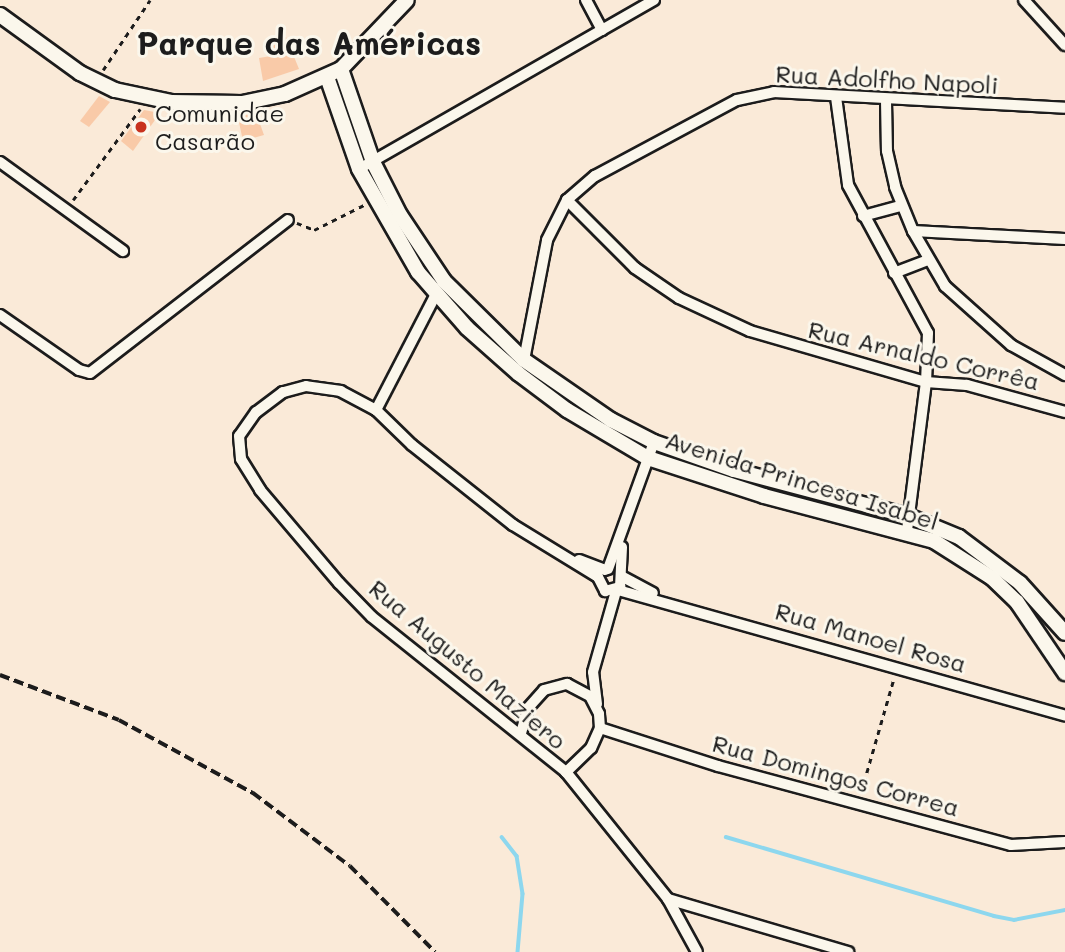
<!DOCTYPE html>
<meta charset="utf-8">
<style>
body{margin:0}
#map{position:relative;width:1065px;height:952px;overflow:hidden;background:#faead8;font-family:Mali,sans-serif}
div>[style]{position:absolute}
[style*='--x']{left:calc(var(--x)*1px);top:calc(var(--y)*1px);width:calc(var(--w)*1px);rotate:calc(var(--a)*1deg)}
.stream>*{height:3.5px;margin:-1.75px;padding:0 1.75px;transform-origin:1.75px;border-radius:1.75px;background:#8dd7ee}
.building>*{inset:0;background:#f9caa8}
.path>*{height:2.5px;margin-top:-1.25px;transform-origin:0;background:repeating-linear-gradient(90deg,#1c1c1c 0 5px,transparent 0 10px)}
.roads{filter:drop-shadow(2px 0 #1c1c1c) drop-shadow(-2px 0 #1c1c1c) drop-shadow(0 2px #1c1c1c) drop-shadow(0 -2px #1c1c1c)}
.street>*{height:10px;margin:-5px;padding:0 5px;transform-origin:5px;border-radius:5px;background:#fbf7ec}
.secondary>*{height:14px;margin:-7px;padding:0 7px;transform-origin:7px;border-radius:7px;background:#fbf7ec}
.rail>*{height:3.5px;margin-top:-1.75px;transform-origin:0;background:repeating-linear-gradient(90deg,#1c1c1c 0 10px,transparent 0 15px)}
.dots>*{width:19px;height:19px;translate:-50% -50%;box-sizing:border-box;border:4px solid #fbf7ec;border-radius:50%}
span{translate:-50% -50%;white-space:nowrap;text-align:center;line-height:1.15;-webkit-text-stroke:6px #fbf7ec;paint-order:stroke}
.street-label{font-size:24px;color:#1c1c1c}
.poi-label{font-size:24px;color:#1c1c1c}
.left{translate:0 -50%;text-align:left}
.district-label{font-size:32px;color:#1c1c1c;font-weight:700}
</style>
<div id="map">
<div class="stream">
<div style="--x:502;--y:837;--w:24;--a:52"></div>
<div style="--x:517;--y:856;--w:38;--a:81"></div>
<div style="--x:523;--y:894;--w:58;--a:94.9"></div>
<div style="--x:726;--y:837;--w:279;--a:16.4"></div>
<div style="--x:994;--y:916;--w:20;--a:11"></div>
<div style="--x:1014;--y:920;--w:52;--a:-11.1"></div>
</div>
<div class="building">
<div style="clip-path:polygon(286px 37px,299px 69px,263px 81px,259px 58px,271px 56px,267px 43px)"></div>
<div style="clip-path:polygon(99px 96px,110px 102px,89px 127px,80px 121px)"></div>
<div style="clip-path:polygon(144px 110px,160px 113px,133px 151px,121px 141px)"></div>
<div style="clip-path:polygon(255px 110px,264px 135px,243px 141px,237px 113px)"></div>
</div>
<div class="path">
<div style="--x:103;--y:70;--w:84;--a:-56.1"></div>
<div style="--x:73;--y:200;--w:113;--a:-53.6"></div>
<div style="--x:297;--y:223;--w:18;--a:22"></div>
<div style="--x:314;--y:230;--w:56;--a:-26.6"></div>
<div style="--x:861;--y:792;--w:119;--a:-73.9"></div>
</div>
<div class="roads">
<div class="street">
<div style="--x:586;--y:0;--w:34;--a:62"></div>
<div style="--x:1024;--y:0;--w:61;--a:47.7"></div>
<div style="--x:836;--y:97;--w:89;--a:82.2"></div>
<div style="--x:848;--y:185;--w:168;--a:61.6"></div>
<div style="--x:928;--y:333;--w:49;--a:92.3"></div>
<div style="--x:926;--y:382;--w:149;--a:97.3"></div>
<div style="--x:886;--y:101;--w:50;--a:88.9"></div>
<div style="--x:887;--y:151;--w:37;--a:77"></div>
<div style="--x:895;--y:187;--w:48;--a:67.8"></div>
<div style="--x:913;--y:231;--w:64;--a:59.8"></div>
<div style="--x:945;--y:286;--w:89;--a:41.8"></div>
<div style="--x:1011;--y:345;--w:62;--a:29.1"></div>
<div style="--x:0;--y:162;--w:152;--a:35.9"></div>
<div style="--x:359;--y:169;--w:340;--a:-29.8"></div>
<div style="--x:567;--y:200;--w:96;--a:45"></div>
<div style="--x:635;--y:268;--w:53;--a:34.3"></div>
<div style="--x:679;--y:298;--w:78;--a:24.9"></div>
<div style="--x:750;--y:331;--w:183;--a:16.2"></div>
<div style="--x:926;--y:382;--w:41;--a:4.2"></div>
<div style="--x:967;--y:385;--w:102;--a:15.4"></div>
<div style="--x:863;--y:216;--w:39;--a:-15"></div>
<div style="--x:913;--y:231;--w:152;--a:3"></div>
<div style="--x:894;--y:273;--w:36;--a:-21"></div>
<div style="--x:0;--y:315;--w:96;--a:34.8"></div>
<div style="--x:79;--y:370;--w:11;--a:15"></div>
<div style="--x:90;--y:373;--w:250;--a:-37.7"></div>
<div style="--x:524;--y:360;--w:122;--a:-79.1"></div>
<div style="--x:547;--y:240;--w:45;--a:-63.4"></div>
<div style="--x:567;--y:200;--w:37;--a:-41"></div>
<div style="--x:595;--y:176;--w:161;--a:-28.2"></div>
<div style="--x:737;--y:100;--w:38;--a:-12"></div>
<div style="--x:774;--y:92;--w:291;--a:3.1"></div>
<div style="--x:376;--y:410;--w:128;--a:-62.6"></div>
<div style="--x:579;--y:560;--w:28;--a:21"></div>
<div style="--x:608;--y:569;--w:135;--a:-70.1"></div>
<div style="--x:621;--y:576;--w:36;--a:28"></div>
<div style="--x:598;--y:577;--w:100;--a:-148.5"></div>
<div style="--x:513;--y:525;--w:129;--a:-141.6"></div>
<div style="--x:412;--y:445;--w:50;--a:-135.8"></div>
<div style="--x:376;--y:410;--w:40;--a:-152"></div>
<div style="--x:341;--y:391;--w:35;--a:-172"></div>
<div style="--x:306;--y:386;--w:24;--a:165"></div>
<div style="--x:283;--y:392;--w:34;--a:143"></div>
<div style="--x:256;--y:412;--w:29;--a:125"></div>
<div style="--x:239;--y:436;--w:23;--a:85"></div>
<div style="--x:241;--y:459;--w:36;--a:58"></div>
<div style="--x:260;--y:490;--w:122;--a:49.7"></div>
<div style="--x:339;--y:583;--w:47;--a:45.9"></div>
<div style="--x:372;--y:617;--w:248;--a:38.6"></div>
<div style="--x:566;--y:772;--w:163;--a:51.2"></div>
<div style="--x:668;--y:899;--w:60;--a:61.3"></div>
<div style="--x:598;--y:577;--w:16;--a:63"></div>
<div style="--x:605;--y:591;--w:16;--a:-15"></div>
<div style="--x:620;--y:587;--w:40;--a:-87.1"></div>
<div style="--x:618;--y:590;--w:464;--a:15.7"></div>
<div style="--x:597;--y:704;--w:32;--a:-97"></div>
<div style="--x:593;--y:672;--w:84;--a:-74.1"></div>
<div style="--x:600;--y:728;--w:124;--a:17.9"></div>
<div style="--x:718;--y:766;--w:303;--a:15.1"></div>
<div style="--x:1011;--y:845;--w:54;--a:-3.2"></div>
<div style="--x:521;--y:733;--w:26;--a:-74"></div>
<div style="--x:528;--y:708;--w:24;--a:-48"></div>
<div style="--x:544;--y:690;--w:24;--a:-15"></div>
<div style="--x:567;--y:684;--w:26;--a:28"></div>
<div style="--x:590;--y:696;--w:20;--a:63"></div>
<div style="--x:599;--y:714;--w:14;--a:86"></div>
<div style="--x:600;--y:728;--w:22;--a:114"></div>
<div style="--x:591;--y:748;--w:35;--a:136"></div>
<div style="--x:668;--y:899;--w:188;--a:16.4"></div>
</div>
<div class="secondary">
<div style="--x:0;--y:15;--w:99;--a:35.9"></div>
<div style="--x:80;--y:73;--w:39;--a:26"></div>
<div style="--x:115;--y:90;--w:57;--a:12.1"></div>
<div style="--x:171;--y:102;--w:71;--a:0.8"></div>
<div style="--x:242;--y:103;--w:44;--a:-11.8"></div>
<div style="--x:285;--y:94;--w:61;--a:-24.1"></div>
<div style="--x:341;--y:69;--w:95;--a:-46.3"></div>
<div style="--x:341;--y:69;--w:98;--a:71"></div>
<div style="--x:373;--y:162;--w:59;--a:63"></div>
<div style="--x:400;--y:215;--w:79;--a:56.3"></div>
<div style="--x:444;--y:281;--w:112;--a:44.6"></div>
<div style="--x:524;--y:360;--w:106;--a:34.6"></div>
<div style="--x:611;--y:420;--w:48;--a:27.1"></div>
<div style="--x:654;--y:442;--w:85;--a:19.3"></div>
<div style="--x:734;--y:470;--w:180;--a:14.8"></div>
<div style="--x:908;--y:516;--w:55;--a:22.4"></div>
<div style="--x:959;--y:537;--w:76;--a:37"></div>
<div style="--x:1020;--y:583;--w:67;--a:48"></div>
<div style="--x:327;--y:77;--w:97;--a:70.8"></div>
<div style="--x:359;--y:169;--w:119;--a:60.2"></div>
<div style="--x:418;--y:272;--w:74;--a:48.8"></div>
<div style="--x:467;--y:328;--w:69;--a:41.5"></div>
<div style="--x:519;--y:374;--w:60;--a:36.9"></div>
<div style="--x:567;--y:410;--w:94;--a:30.7"></div>
<div style="--x:648;--y:458;--w:122;--a:18.1"></div>
<div style="--x:764;--y:496;--w:176;--a:14.8"></div>
<div style="--x:934;--y:541;--w:69;--a:32.5"></div>
<div style="--x:992;--y:578;--w:35;--a:44"></div>
<div style="--x:1017;--y:602;--w:86;--a:55.9"></div>
</div>
</div>
<div class="rail">
<div style="--x:0;--y:675;--w:127;--a:20.7"></div>
<div style="--x:119;--y:720;--w:153;--a:28.6"></div>
<div style="--x:253;--y:793;--w:121;--a:37"></div>
<div style="--x:350;--y:866;--w:121;--a:45.3"></div>
</div>
<div class="dots">
<div style="left:141px;top:127px;background:#c8321e"></div>
</div>
<div class="street-label">
<span style="left:887px;top:79px;rotate:3deg">Rua Adolfho Napoli</span>
<span style="left:924px;top:355px;rotate:13deg">Rua Arnaldo Corrêa</span>
<span style="left:802px;top:480px;rotate:17deg">Avenida Princesa Isabel</span>
<span style="left:871px;top:637px;rotate:16deg">Rua Manoel Rosa</span>
<span style="left:468px;top:664px;rotate:40deg">Rua Augusto Maziero</span>
<span style="left:836px;top:775px;rotate:15deg">Rua Domingos Correa</span>
</div>
<div class="poi-label">
<span class="left" style="left:155px;top:127px">Comunidae<br>Casarão</span>
</div>
<div class="district-label">
<span style="left:309px;top:42px">Parque das Américas</span>
</div>
</div>
